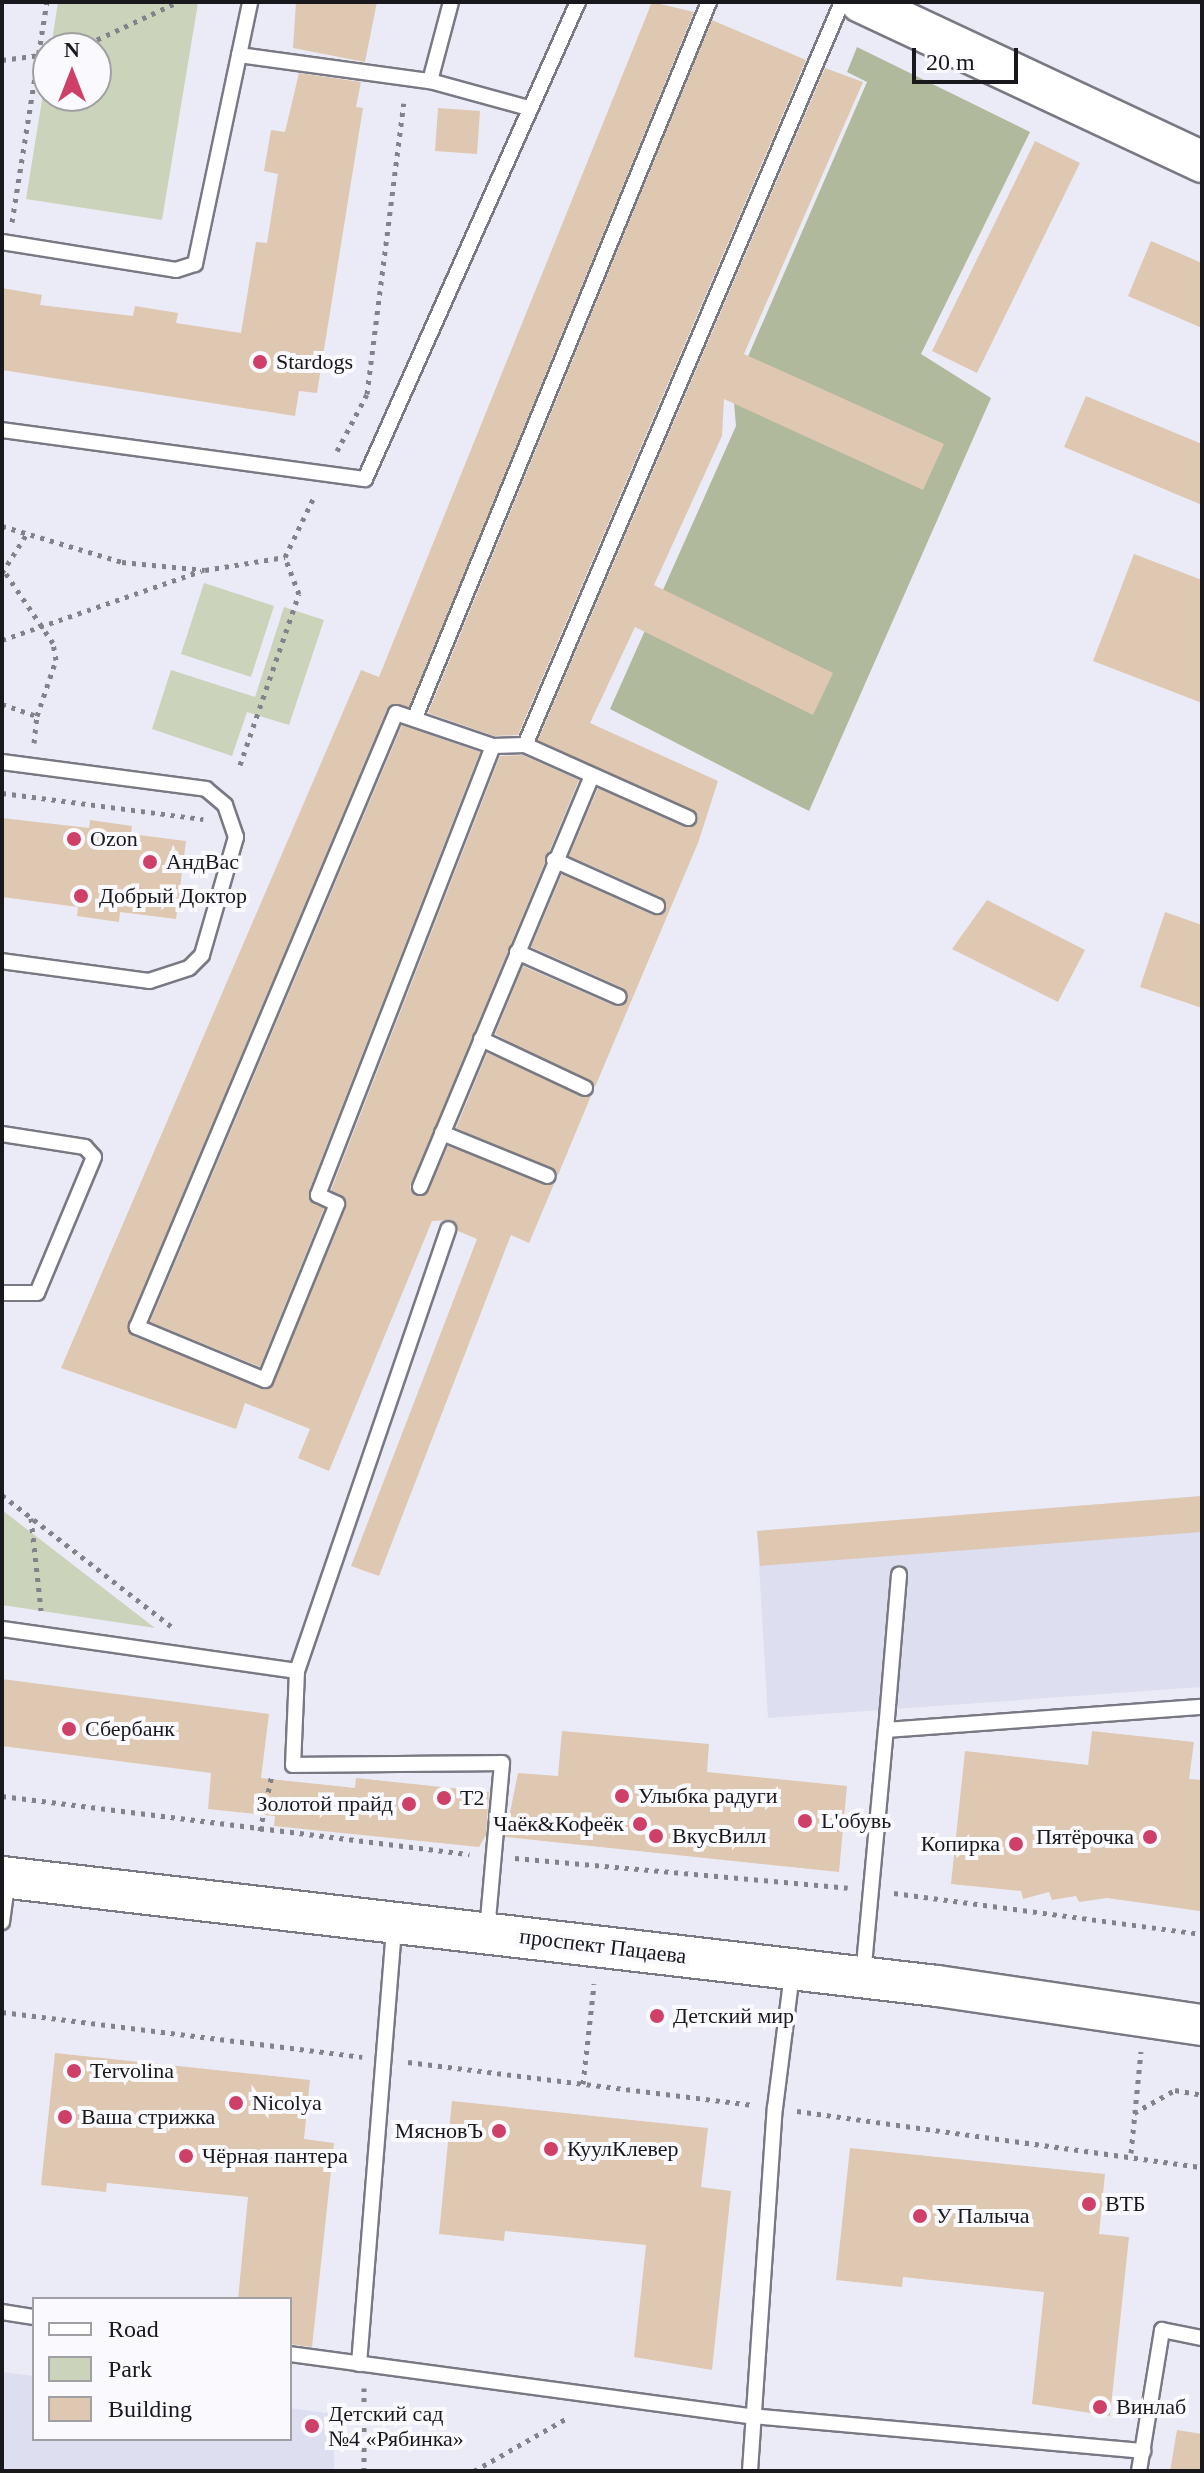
<!DOCTYPE html>
<meta charset="utf-8">
<style>
body{margin:0}
#map{position:relative;width:1204px;height:2473px;overflow:hidden;background:#ebebf7;font-family:"Times New Roman",serif}
div>[style]{position:absolute}
[style*='--x']{left:calc(var(--x)*1px);top:calc(var(--y)*1px);width:calc(var(--w)*1px);rotate:calc(var(--a)*1deg)}
.built>*{inset:0;background:#dedef1}
.green>*{inset:0;background:#cbd3ba}
.forest>*{inset:0;background:#b1b99d}
.building>*{inset:0;background:#dfc8b1}
.path>*{height:5px;margin-top:-2.5px;transform-origin:0;background:repeating-linear-gradient(90deg,#82828a 0 4px,transparent 0 10px)}
.roads{filter:drop-shadow(2px 0 #797984) drop-shadow(-2px 0 #797984) drop-shadow(0 2px #797984) drop-shadow(0 -2px #797984)}
.lane>*{height:14px;margin:-7px;padding:0 7px;transform-origin:7px;border-radius:7px;background:#fff}
.secondary>*{height:40px;margin:-20px;padding:0 20px;transform-origin:20px;border-radius:20px;background:#fff}
.dots>*{width:22px;height:22px;translate:-50% -50%;box-sizing:border-box;border:4px solid #f9f9fe;border-radius:50%}
span{translate:-50% -50%;white-space:nowrap;text-align:center;line-height:1.15;-webkit-text-stroke:8px #f9f9fe;paint-order:stroke}
.poi-label{font-size:22px;color:#19191d}
.left{translate:0 -50%;text-align:left}
.right{translate:-100% -50%;text-align:right}
.street-label{font-size:22px;color:#19191d}
.frame{position:absolute;inset:0;border:4px solid #19191d;pointer-events:none}
.legend{position:absolute;left:32px;top:2297px;width:260px;height:144px;box-sizing:border-box;background:#f9f9fe;border:2px solid #9f9fa4;margin:0;padding:10px 14px;list-style:none;font-size:24px;color:#19191d}
.legend li{display:flex;align-items:center;gap:16px;height:40px}
.legend b{width:40px;border:2px solid #9f9fa4}
.north{position:absolute;left:32px;top:32px;width:80px;height:80px;box-sizing:border-box;background:#f9f9fe;border:2px solid #9f9fa4;border-radius:50%;rotate:0deg;font-size:22px;font-weight:700;line-height:32px;text-align:center;color:#19191d}
.north::after{content:'';display:block;margin:auto;width:28px;height:36px;background:#ce4067;clip-path:polygon(50% 0,100% 100%,50% 72%,0 100%)}
.scale{position:absolute;left:912px;top:48px;width:106px;height:36px;box-sizing:border-box;border:4px solid #19191d;border-top:0;padding-left:10px;font-size:24px;line-height:28px;white-space:nowrap;color:#19191d;-webkit-text-stroke:6px #f9f9fe;paint-order:stroke}
</style>
<div id="map">
<div class="built">
<div style="clip-path:polygon(1202px 1496px,1202px 1687px,768px 1718px,757px 1531px)"></div>
<div style="clip-path:polygon(2px 2372px,34px 2376px,34px 2439px,290px 2439px,290px 2408px,334px 2414px,334px 2471px,2px 2471px)"></div>
</div>
<div class="green">
<div style="clip-path:polygon(58px 2px,198px 3px,162px 220px,26px 199px,48px 63px,48px 96px,96px 96px,96px 48px,51px 48px)"></div>
<div style="clip-path:polygon(204px 583px,274px 606px,251px 677px,181px 654px)"></div>
<div style="clip-path:polygon(284px 607px,324px 620px,289px 725px,247px 712px,232px 756px,152px 729px,171px 670px,255px 697px)"></div>
<div style="clip-path:polygon(2px 1510px,155px 1628px,2px 1605px)"></div>
</div>
<div class="forest">
<div style="clip-path:polygon(857px 47px,1030px 132px,921px 354px,991px 398px,809px 811px,610px 709px,736px 426px,733px 391px,867px 82px,847px 72px)"></div>
</div>
<div class="building">
<div style="clip-path:polygon(296px 2px,377px 2px,365px 62px,293px 48px)"></div>
<div style="clip-path:polygon(652px 2px,694px 12px,409px 707px,387px 709px,128px 1324px,133px 1336px,272px 1387px,346px 1208px,331px 1190px,500px 756px,523px 755px,579px 780px,410px 1187px,415px 1196px,427px 1194px,448px 1146px,554px 1184px,529px 1243px,511px 1235px,379px 1576px,351px 1566px,477px 1239px,458px 1231px,452px 1220px,432px 1221px,329px 1471px,298px 1458px,310px 1429px,245px 1403px,236px 1429px,61px 1368px,361px 670px,379px 677px)"></div>
<div style="clip-path:polygon(712px 20px,806px 60px,518px 735px,494px 736px,428px 713px)"></div>
<div style="clip-path:polygon(825px 68px,863px 82px,744px 354px,944px 444px,923px 490px,724px 399px,722px 436px,654px 585px,833px 673px,813px 715px,635px 627px,590px 723px,718px 781px,698px 843px,595px 1087px,495px 1034px,523px 966px,615px 1006px,628px 1000px,623px 988px,531px 947px,562px 874px,653px 915px,666px 909px,661px 897px,569px 856px,598px 788px,685px 827px,698px 816px,538px 740px)"></div>
<div style="clip-path:polygon(299px 73px,361px 82px,356px 107px,363px 108px,317px 393px,299px 391px,295px 416px,2px 370px,2px 288px,42px 295px,40px 305px,133px 316px,135px 306px,178px 313px,176px 323px,241px 333px,256px 242px,267px 243px,278px 174px,264px 171px,271px 130px,285px 132px)"></div>
<div style="clip-path:polygon(438px 108px,480px 111px,477px 154px,435px 151px)"></div>
<div style="clip-path:polygon(1035px 141px,1080px 163px,977px 373px,932px 351px)"></div>
<div style="clip-path:polygon(1151px 241px,1202px 263px,1202px 328px,1128px 296px)"></div>
<div style="clip-path:polygon(1086px 396px,1202px 444px,1202px 505px,1064px 447px)"></div>
<div style="clip-path:polygon(1134px 554px,1202px 580px,1202px 703px,1093px 661px)"></div>
<div style="clip-path:polygon(402px 725px,480px 752px,309px 1191px,324px 1209px,260px 1367px,150px 1322px)"></div>
<div style="clip-path:polygon(2px 818px,89px 828px,90px 820px,132px 826px,131px 834px,186px 841px,176px 919px,120px 912px,119px 922px,77px 916px,78px 907px,2px 897px)"></div>
<div style="clip-path:polygon(987px 900px,1085px 950px,1058px 1002px,952px 949px)"></div>
<div style="clip-path:polygon(1165px 912px,1202px 925px,1202px 1008px,1140px 987px)"></div>
<div style="clip-path:polygon(487px 1053px,591px 1096px,558px 1175px,456px 1128px)"></div>
<div style="clip-path:polygon(1202px 1496px,1202px 1532px,760px 1566px,757px 1531px)"></div>
<div style="clip-path:polygon(2px 1679px,269px 1714px,261px 1778px,355px 1788px,356px 1778px,489px 1792px,486px 1835px,479px 1847px,274px 1826px,275px 1816px,208px 1809px,211px 1773px,2px 1746px)"></div>
<div style="clip-path:polygon(562px 1731px,709px 1744px,707px 1772px,847px 1786px,839px 1872px,505px 1837px,518px 1773px,558px 1776px)"></div>
<div style="clip-path:polygon(1092px 1731px,1194px 1742px,1189px 1779px,1202px 1780px,1200px 1911px,1107px 1898px,1079px 1902px,1076px 1896px,1052px 1900px,1049px 1892px,1023px 1899px,1021px 1891px,951px 1884px,965px 1751px,1088px 1765px)"></div>
<div style="clip-path:polygon(55px 2053px,310px 2080px,304px 2139px,334px 2143px,312px 2347px,290px 2344px,290px 2299px,238px 2299px,248px 2197px,107px 2183px,106px 2192px,41px 2185px)"></div>
<div style="clip-path:polygon(452px 2101px,708px 2128px,701px 2187px,731px 2191px,712px 2370px,634px 2357px,646px 2245px,505px 2231px,504px 2241px,439px 2234px)"></div>
<div style="clip-path:polygon(850px 2148px,1105px 2174px,1099px 2234px,1129px 2237px,1110px 2416px,1032px 2404px,1044px 2292px,903px 2277px,902px 2287px,836px 2280px)"></div>
<div style="clip-path:polygon(1177px 2430px,1202px 2434px,1202px 2471px,1170px 2471px)"></div>
</div>
<div class="path">
<div style="--x:79;--y:48;--w:109;--a:-24.9"></div>
<div style="--x:2;--y:60;--w:46;--a:-7.4"></div>
<div style="--x:12;--y:222;--w:223;--a:-81"></div>
<div style="--x:337;--y:451;--w:64;--a:-62.2"></div>
<div style="--x:367;--y:394;--w:293;--a:-82.8"></div>
<div style="--x:2;--y:526;--w:125;--a:16.7"></div>
<div style="--x:122;--y:562;--w:83;--a:5.5"></div>
<div style="--x:205;--y:570;--w:81;--a:-9.2"></div>
<div style="--x:285;--y:557;--w:69;--a:-64.2"></div>
<div style="--x:2;--y:573;--w:45;--a:-57.7"></div>
<div style="--x:2;--y:640;--w:211;--a:-19.1"></div>
<div style="--x:2;--y:704;--w:37;--a:19"></div>
<div style="--x:37;--y:716;--w:59;--a:-71.3"></div>
<div style="--x:56;--y:660;--w:17;--a:-100"></div>
<div style="--x:53;--y:643;--w:86;--a:-124.1"></div>
<div style="--x:34;--y:743;--w:27;--a:-84"></div>
<div style="--x:240;--y:765;--w:181;--a:-71"></div>
<div style="--x:299;--y:594;--w:40;--a:-111"></div>
<div style="--x:2;--y:793;--w:203;--a:7.4"></div>
<div style="--x:2;--y:1495;--w:214;--a:37.8"></div>
<div style="--x:31;--y:1518;--w:93;--a:83.8"></div>
<div style="--x:2;--y:1796;--w:471;--a:7.1"></div>
<div style="--x:260;--y:1831;--w:58;--a:-78.1"></div>
<div style="--x:515;--y:1858;--w:334;--a:5.1"></div>
<div style="--x:894;--y:1893;--w:311;--a:7.6"></div>
<div style="--x:2;--y:2012;--w:363;--a:7.1"></div>
<div style="--x:408;--y:2062;--w:346;--a:7.1"></div>
<div style="--x:583;--y:2084;--w:101;--a:-83.7"></div>
<div style="--x:797;--y:2111;--w:409;--a:7.9"></div>
<div style="--x:1134;--y:2113;--w:47;--a:-29.3"></div>
<div style="--x:1175;--y:2090;--w:27;--a:10"></div>
<div style="--x:1131;--y:2153;--w:102;--a:-84.4"></div>
<div style="--x:364;--y:2471;--w:83;--a:-90"></div>
<div style="--x:474;--y:2471;--w:109;--a:-29.6"></div>
</div>
<div class="roads">
<div class="lane">
<div style="--x:239;--y:55;--w:193;--a:7.8"></div>
<div style="--x:430;--y:81;--w:103;--a:15.3"></div>
<div style="--x:430;--y:81;--w:82;--a:-75.1"></div>
<div style="--x:2;--y:242;--w:176;--a:9.1"></div>
<div style="--x:176;--y:270;--w:20;--a:-18"></div>
<div style="--x:195;--y:264;--w:268;--a:-78.1"></div>
<div style="--x:2;--y:430;--w:366;--a:7.7"></div>
<div style="--x:365;--y:479;--w:522;--a:-65.94"></div>
<div style="--x:396;--y:713;--w:102;--a:18.8"></div>
<div style="--x:493;--y:746;--w:482;--a:111.3"></div>
<div style="--x:318;--y:1195;--w:21;--a:25"></div>
<div style="--x:337;--y:1204;--w:190;--a:112.2"></div>
<div style="--x:265;--y:1380;--w:139;--a:-157.5"></div>
<div style="--x:137;--y:1327;--w:666;--a:-67.13"></div>
<div style="--x:416;--y:715;--w:771;--a:-67.66"></div>
<div style="--x:525;--y:745;--w:179;--a:24.1"></div>
<div style="--x:493;--y:746;--w:32;--a:-2"></div>
<div style="--x:525;--y:745;--w:808;--a:-66.89"></div>
<div style="--x:2;--y:762;--w:206;--a:7.5"></div>
<div style="--x:206;--y:789;--w:25;--a:40"></div>
<div style="--x:225;--y:805;--w:34;--a:71"></div>
<div style="--x:236;--y:837;--w:123;--a:106.1"></div>
<div style="--x:202;--y:955;--w:18;--a:135"></div>
<div style="--x:189;--y:968;--w:42;--a:162"></div>
<div style="--x:149;--y:981;--w:148;--a:-172.3"></div>
<div style="--x:554;--y:860;--w:113;--a:24.1"></div>
<div style="--x:517;--y:952;--w:111;--a:23.8"></div>
<div style="--x:481;--y:1039;--w:115;--a:25.2"></div>
<div style="--x:442;--y:1133;--w:114;--a:22.1"></div>
<div style="--x:2;--y:1134;--w:84;--a:8.9"></div>
<div style="--x:85;--y:1147;--w:13;--a:48"></div>
<div style="--x:94;--y:1157;--w:147;--a:112.7"></div>
<div style="--x:37;--y:1293;--w:35;--a:180"></div>
<div style="--x:420;--y:1187;--w:446;--a:-67.3"></div>
<div style="--x:2;--y:1629;--w:298;--a:8.1"></div>
<div style="--x:297;--y:1671;--w:467;--a:-71.1"></div>
<div style="--x:297;--y:1671;--w:94;--a:92.4"></div>
<div style="--x:293;--y:1765;--w:209;--a:-0.5"></div>
<div style="--x:502;--y:1763;--w:169;--a:95.1"></div>
<div style="--x:886;--y:1730;--w:156;--a:-85.2"></div>
<div style="--x:2;--y:1922;--w:44;--a:-82.2"></div>
<div style="--x:863;--y:1976;--w:247;--a:-84.7"></div>
<div style="--x:886;--y:1730;--w:317;--a:-4.2"></div>
<div style="--x:2;--y:2312;--w:32;--a:9"></div>
<div style="--x:290;--y:2354;--w:465;--a:7.7"></div>
<div style="--x:751;--y:2416;--w:394;--a:5.1"></div>
<div style="--x:359;--y:2364;--w:439;--a:-85.4"></div>
<div style="--x:750;--y:2471;--w:364;--a:-86.1"></div>
<div style="--x:775;--y:2108;--w:136;--a:-82.8"></div>
<div style="--x:1139;--y:2471;--w:143;--a:-80.7"></div>
<div style="--x:1162;--y:2330;--w:41;--a:11.3"></div>
</div>
<div class="secondary">
<div style="--x:861;--y:2;--w:377;--a:25.1"></div>
<div style="--x:2;--y:1877;--w:941;--a:6.65"></div>
<div style="--x:937;--y:1986;--w:268;--a:8.4"></div>
</div>
</div>
<div class="dots">
<div style="left:260px;top:362px;background:#ce4067"></div>
<div style="left:74px;top:839px;background:#ce4067"></div>
<div style="left:150px;top:862px;background:#ce4067"></div>
<div style="left:81px;top:896px;background:#ce4067"></div>
<div style="left:69px;top:1729px;background:#ce4067"></div>
<div style="left:622px;top:1796px;background:#ce4067"></div>
<div style="left:444px;top:1798px;background:#ce4067"></div>
<div style="left:409px;top:1804px;background:#ce4067"></div>
<div style="left:805px;top:1821px;background:#ce4067"></div>
<div style="left:640px;top:1824px;background:#ce4067"></div>
<div style="left:656px;top:1836px;background:#ce4067"></div>
<div style="left:1150px;top:1837px;background:#ce4067"></div>
<div style="left:1016px;top:1844px;background:#ce4067"></div>
<div style="left:657px;top:2016px;background:#ce4067"></div>
<div style="left:74px;top:2071px;background:#ce4067"></div>
<div style="left:236px;top:2103px;background:#ce4067"></div>
<div style="left:65px;top:2117px;background:#ce4067"></div>
<div style="left:499px;top:2131px;background:#ce4067"></div>
<div style="left:551px;top:2149px;background:#ce4067"></div>
<div style="left:186px;top:2156px;background:#ce4067"></div>
<div style="left:1089px;top:2204px;background:#ce4067"></div>
<div style="left:920px;top:2216px;background:#ce4067"></div>
<div style="left:1100px;top:2407px;background:#ce4067"></div>
<div style="left:312px;top:2426px;background:#ce4067"></div>
</div>
<div class="poi-label">
<span class="left" style="left:276px;top:362px">Stardogs</span>
<span class="left" style="left:90px;top:839px">Ozon</span>
<span class="left" style="left:166px;top:862px">АндВас</span>
<span class="left" style="left:99px;top:896px">Добрый Доктор</span>
<span class="left" style="left:85px;top:1729px">Сбербанк</span>
<span class="left" style="left:638px;top:1796px">Улыбка радуги</span>
<span class="left" style="left:460px;top:1798px">T2</span>
<span class="right" style="left:393px;top:1804px">Золотой прайд</span>
<span class="left" style="left:821px;top:1821px">L'обувь</span>
<span class="right" style="left:624px;top:1824px">Чаёк&amp;Кофеёк</span>
<span class="left" style="left:672px;top:1836px">ВкусВилл</span>
<span class="right" style="left:1134px;top:1837px">Пятёрочка</span>
<span class="right" style="left:1000px;top:1844px">Копирка</span>
<span class="left" style="left:673px;top:2016px">Детский мир</span>
<span class="left" style="left:90px;top:2071px">Tervolina</span>
<span class="left" style="left:252px;top:2103px">Nicolya</span>
<span class="left" style="left:81px;top:2117px">Ваша стрижка</span>
<span class="right" style="left:483px;top:2131px">МясновЪ</span>
<span class="left" style="left:567px;top:2149px">КуулКлевер</span>
<span class="left" style="left:202px;top:2156px">Чёрная пантера</span>
<span class="left" style="left:1105px;top:2204px">ВТБ</span>
<span class="left" style="left:936px;top:2216px">У Палыча</span>
<span class="left" style="left:1116px;top:2407px">Винлаб</span>
<span class="left" style="left:328px;top:2426px">Детский сад<br>№4 «Рябинка»</span>
</div>
<div class="street-label">
<span style="left:603px;top:1946px;rotate:7deg">проспект Пацаева</span>
</div>
<div class="frame"></div>
<ul class="legend">
<li><b style="height:10px;background:#fff"></b>Road</li>
<li><b style="height:22px;background:#cbd3ba"></b>Park</li>
<li><b style="height:22px;background:#dfc8b1"></b>Building</li>
</ul>
<div class="north">N</div>
<div class="scale">20 m</div>
</div>
